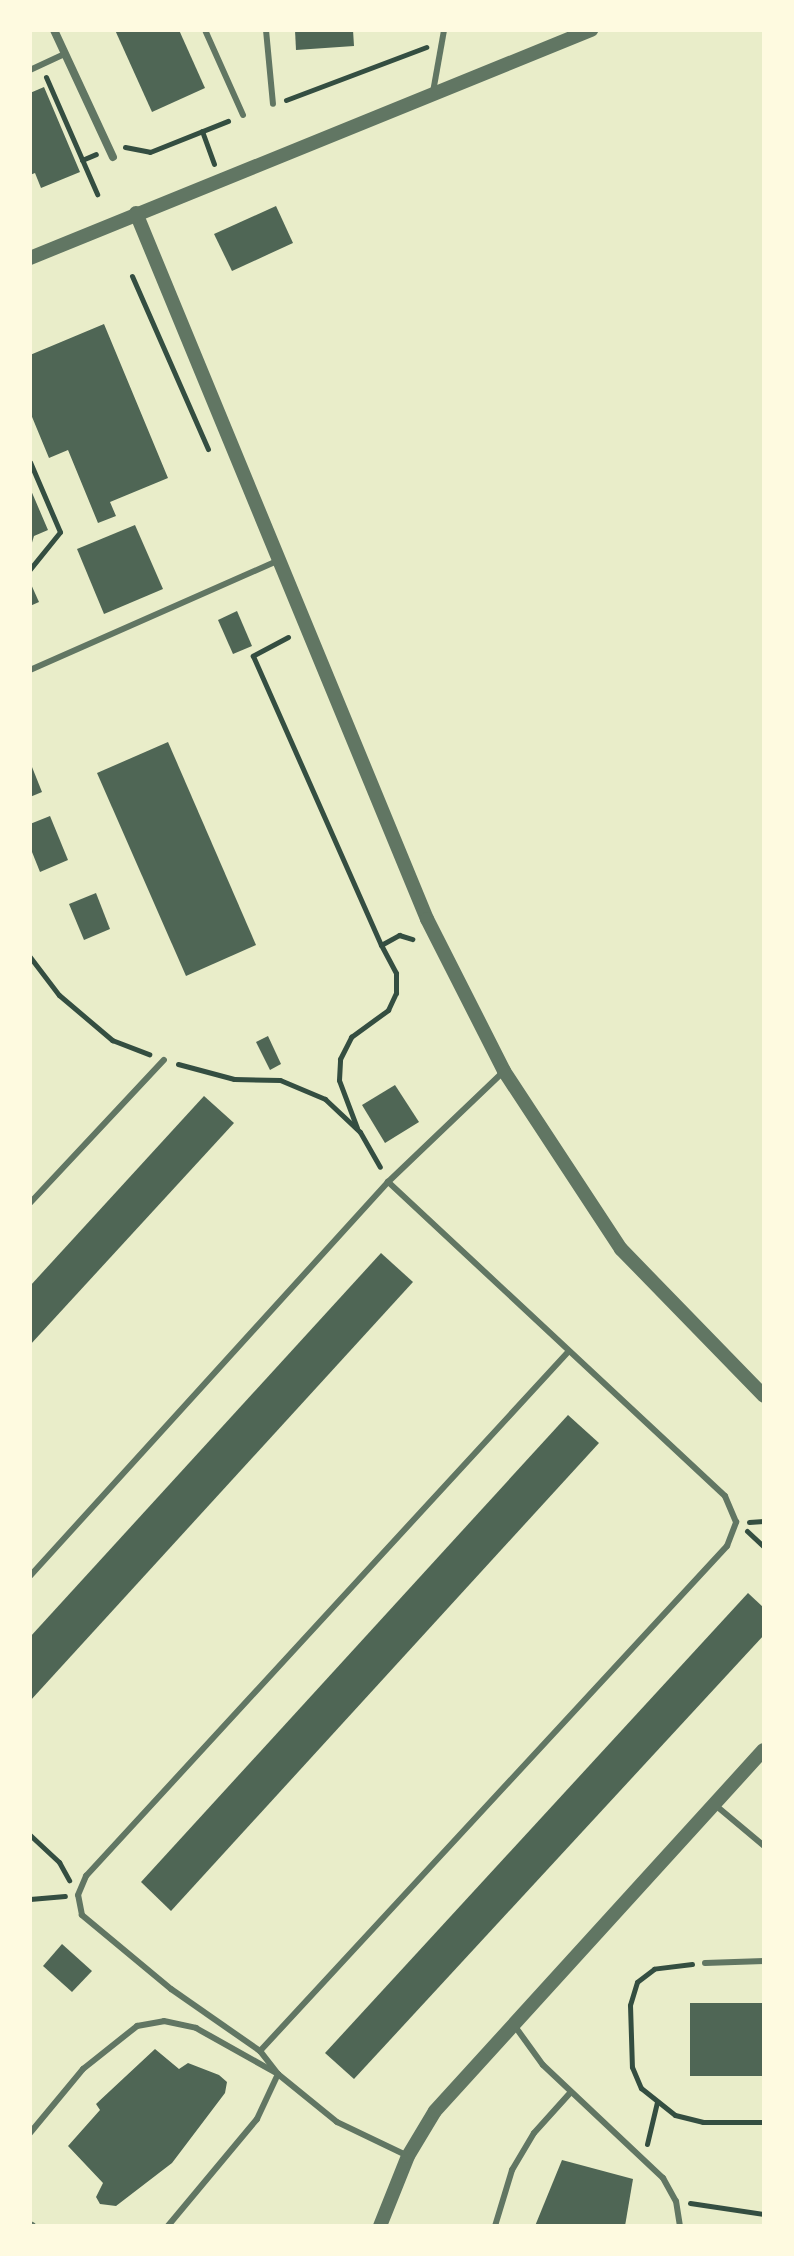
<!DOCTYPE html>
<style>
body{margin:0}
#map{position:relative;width:794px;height:2256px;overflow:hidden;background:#e9edc9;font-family:Georgia,serif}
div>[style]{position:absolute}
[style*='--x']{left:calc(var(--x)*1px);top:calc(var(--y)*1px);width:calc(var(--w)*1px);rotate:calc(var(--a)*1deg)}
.building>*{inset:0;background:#4f6655}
.path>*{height:5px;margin:-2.5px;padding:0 2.5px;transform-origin:2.5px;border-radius:2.5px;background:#344e41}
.service>*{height:6px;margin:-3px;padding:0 3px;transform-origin:3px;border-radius:3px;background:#617663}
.minor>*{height:8px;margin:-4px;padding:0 4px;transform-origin:4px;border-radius:4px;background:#617663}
.tertiary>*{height:14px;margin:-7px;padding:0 7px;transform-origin:7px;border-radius:7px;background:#617663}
span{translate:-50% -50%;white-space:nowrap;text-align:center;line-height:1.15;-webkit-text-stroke:8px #fefae0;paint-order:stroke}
.frame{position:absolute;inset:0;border:32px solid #fefae0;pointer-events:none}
</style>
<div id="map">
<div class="building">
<div style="clip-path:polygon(115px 30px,179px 30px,205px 88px,152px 112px)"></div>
<div style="clip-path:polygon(295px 30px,353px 30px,354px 46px,296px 50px)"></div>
<div style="clip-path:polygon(44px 87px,80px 172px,41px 188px,35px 173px,30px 175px,30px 93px)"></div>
<div style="clip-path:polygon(276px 206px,293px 243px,232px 271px,214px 234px)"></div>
<div style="clip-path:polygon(104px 324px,168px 478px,110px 502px,116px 516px,98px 523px,68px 450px,49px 458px,30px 412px,30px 355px)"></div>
<div style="clip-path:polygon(30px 488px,48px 530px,34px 536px,31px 546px)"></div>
<div style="clip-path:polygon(135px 525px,163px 589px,104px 614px,77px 549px)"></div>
<div style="clip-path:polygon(30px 582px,39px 602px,30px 606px)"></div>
<div style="clip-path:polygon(237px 611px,252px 646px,233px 654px,218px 620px)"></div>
<div style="clip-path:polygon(168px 742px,256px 945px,186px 976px,97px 773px)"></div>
<div style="clip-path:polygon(30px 762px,42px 792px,30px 797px)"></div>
<div style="clip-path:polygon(50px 816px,68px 860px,40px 872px,30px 847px,30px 824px)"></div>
<div style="clip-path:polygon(96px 893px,110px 929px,84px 940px,69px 904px)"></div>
<div style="clip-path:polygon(268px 1036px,281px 1064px,270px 1070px,256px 1042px)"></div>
<div style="clip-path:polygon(395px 1085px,419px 1122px,385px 1143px,362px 1105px)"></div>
<div style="clip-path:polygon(204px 1096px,234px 1123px,30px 1345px,30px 1286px)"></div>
<div style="clip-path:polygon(381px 1253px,413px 1282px,30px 1701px,30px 1637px)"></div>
<div style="clip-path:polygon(568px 1415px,599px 1443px,171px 1911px,141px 1882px)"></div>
<div style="clip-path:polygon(748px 1593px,764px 1608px,764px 1635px,354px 2079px,325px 2053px)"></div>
<div style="clip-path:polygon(62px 1944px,92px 1971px,72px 1992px,43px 1966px)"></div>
<div style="clip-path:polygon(690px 2003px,764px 2003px,764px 2076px,690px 2076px)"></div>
<div style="clip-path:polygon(155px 2049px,179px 2069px,188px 2063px,219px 2075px,227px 2082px,225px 2093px,172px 2163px,116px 2206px,100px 2204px,96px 2197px,103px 2183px,68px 2146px,100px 2110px,96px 2104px)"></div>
<div style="clip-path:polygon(562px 2160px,633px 2179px,625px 2226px,535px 2226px)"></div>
</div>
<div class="path">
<div style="--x:46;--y:77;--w:128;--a:66.4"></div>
<div style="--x:286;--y:100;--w:150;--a:-20.7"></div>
<div style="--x:202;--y:131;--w:35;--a:70"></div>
<div style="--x:125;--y:147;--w:25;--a:11"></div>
<div style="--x:150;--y:152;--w:84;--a:-21.7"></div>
<div style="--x:82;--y:160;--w:15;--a:-23"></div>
<div style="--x:132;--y:276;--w:189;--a:66.3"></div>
<div style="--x:30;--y:462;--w:76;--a:66.8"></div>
<div style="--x:60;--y:532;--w:48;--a:129"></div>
<div style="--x:288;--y:637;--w:40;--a:152"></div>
<div style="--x:253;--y:656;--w:316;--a:66.1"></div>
<div style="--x:381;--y:945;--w:21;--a:-29"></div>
<div style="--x:399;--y:935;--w:14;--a:17"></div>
<div style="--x:30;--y:957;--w:48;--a:52.7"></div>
<div style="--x:59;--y:995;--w:70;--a:40.3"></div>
<div style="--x:112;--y:1040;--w:40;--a:21"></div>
<div style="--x:178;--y:1064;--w:58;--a:15"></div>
<div style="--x:234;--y:1079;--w:46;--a:1.2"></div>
<div style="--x:280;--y:1080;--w:49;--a:22.9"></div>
<div style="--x:325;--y:1099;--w:48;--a:43.3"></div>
<div style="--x:360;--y:1132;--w:40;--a:60.3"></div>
<div style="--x:357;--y:1128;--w:51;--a:-110.6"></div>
<div style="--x:339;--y:1080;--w:21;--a:-87"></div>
<div style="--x:340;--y:1059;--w:25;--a:-63"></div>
<div style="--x:351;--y:1037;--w:46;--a:-36.1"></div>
<div style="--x:388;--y:1010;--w:19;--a:-65"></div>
<div style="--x:396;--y:993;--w:20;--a:-90"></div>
<div style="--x:396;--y:973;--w:32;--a:-118"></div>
<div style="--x:749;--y:1522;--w:15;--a:-4"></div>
<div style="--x:747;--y:1531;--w:23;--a:43"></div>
<div style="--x:30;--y:1835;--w:40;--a:43"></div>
<div style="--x:59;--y:1862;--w:21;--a:61"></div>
<div style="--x:30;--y:1899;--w:35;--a:-5"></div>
<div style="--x:692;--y:1964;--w:38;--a:173"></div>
<div style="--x:654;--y:1969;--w:21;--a:143"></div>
<div style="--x:637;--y:1982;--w:24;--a:107"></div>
<div style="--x:630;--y:2005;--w:62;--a:88.2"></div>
<div style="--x:632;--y:2067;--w:23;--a:67"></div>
<div style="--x:641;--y:2088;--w:43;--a:38.5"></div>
<div style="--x:675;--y:2115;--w:29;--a:14"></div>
<div style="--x:703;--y:2122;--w:61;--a:0"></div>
<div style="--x:647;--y:2144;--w:43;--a:-76.6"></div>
<div style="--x:690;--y:2203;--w:75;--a:8.5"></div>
</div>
<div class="service">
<div style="--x:205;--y:30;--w:93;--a:65.9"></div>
<div style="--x:266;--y:30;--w:74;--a:84.6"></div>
<div style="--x:30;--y:70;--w:38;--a:-25"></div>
<div style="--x:433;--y:92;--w:63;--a:-79.9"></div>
<div style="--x:30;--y:670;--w:270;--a:-23.8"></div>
<div style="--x:30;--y:1203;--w:196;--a:-46.9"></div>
<div style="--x:30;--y:1576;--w:532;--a:-47.74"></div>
<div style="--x:388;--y:1182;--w:161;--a:-43.7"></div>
<div style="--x:714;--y:1804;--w:65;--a:40"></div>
<div style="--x:705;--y:1963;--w:59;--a:-1.9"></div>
<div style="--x:514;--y:2025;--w:49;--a:54.1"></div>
<div style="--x:543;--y:2065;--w:165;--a:43.3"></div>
<div style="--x:663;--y:2178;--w:26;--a:61"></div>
<div style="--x:676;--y:2201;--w:25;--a:81"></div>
<div style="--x:260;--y:2051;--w:688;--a:-47.24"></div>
<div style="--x:727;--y:1546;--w:26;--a:-69"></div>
<div style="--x:736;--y:1522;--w:28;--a:-113"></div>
<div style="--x:725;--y:1496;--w:461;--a:-137"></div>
<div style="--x:30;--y:2133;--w:83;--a:-50.4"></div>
<div style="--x:83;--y:2069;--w:69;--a:-38.5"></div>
<div style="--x:137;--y:2026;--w:27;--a:-10"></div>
<div style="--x:164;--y:2021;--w:33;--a:12"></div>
<div style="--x:196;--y:2028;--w:94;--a:29.3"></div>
<div style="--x:278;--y:2074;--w:50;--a:115"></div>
<div style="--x:257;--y:2119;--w:139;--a:129.8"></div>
<div style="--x:408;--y:2156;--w:79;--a:-154.4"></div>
<div style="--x:337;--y:2122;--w:76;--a:-140.9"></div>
<div style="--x:278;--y:2074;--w:29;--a:-128"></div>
<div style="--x:260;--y:2051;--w:108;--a:-145.1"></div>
<div style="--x:171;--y:1989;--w:116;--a:-140.3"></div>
<div style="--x:82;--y:1915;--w:20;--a:-101"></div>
<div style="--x:78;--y:1895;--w:21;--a:-67"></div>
<div style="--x:86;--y:1876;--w:712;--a:-47.39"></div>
<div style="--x:495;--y:2226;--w:59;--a:-73.1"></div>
<div style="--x:512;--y:2170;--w:43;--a:-59.3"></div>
<div style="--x:534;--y:2133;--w:54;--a:-48"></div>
</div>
<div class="minor">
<div style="--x:54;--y:30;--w:140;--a:65.1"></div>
<div style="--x:30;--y:2225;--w:2;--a:27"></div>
</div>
<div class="tertiary">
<div style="--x:136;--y:213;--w:764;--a:67.6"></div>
<div style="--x:427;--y:919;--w:170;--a:63.1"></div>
<div style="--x:504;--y:1071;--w:213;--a:56.7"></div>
<div style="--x:621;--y:1249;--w:205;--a:45.8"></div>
<div style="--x:30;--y:258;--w:606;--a:-22.12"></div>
<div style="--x:380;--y:2226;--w:75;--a:-68.2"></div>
<div style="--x:408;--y:2156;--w:52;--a:-59"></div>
<div style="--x:435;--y:2111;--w:488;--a:-47.7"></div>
</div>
<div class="frame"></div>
</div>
